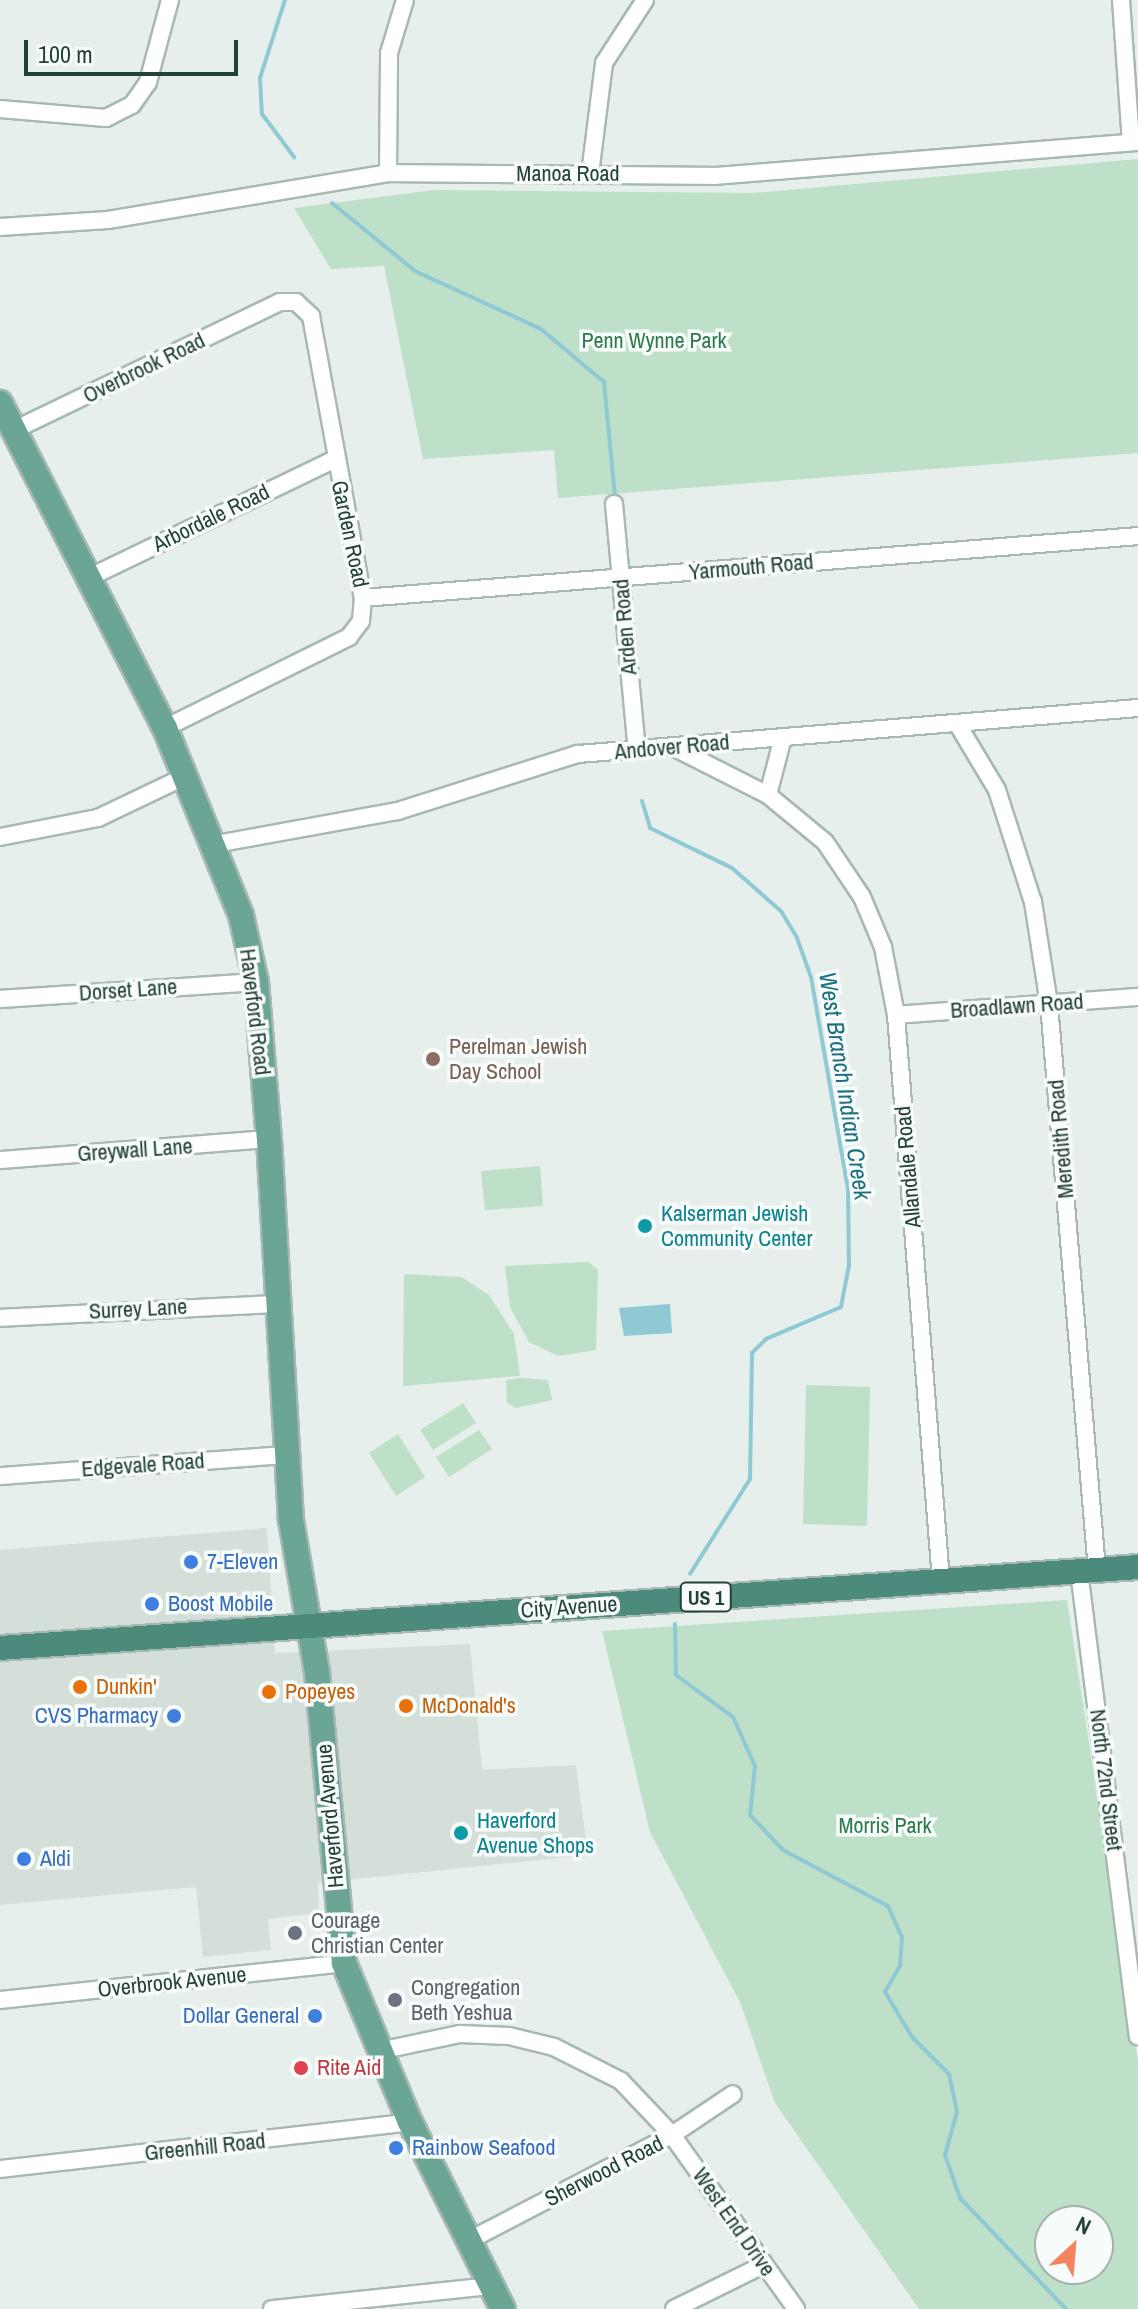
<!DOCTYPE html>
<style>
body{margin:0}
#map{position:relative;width:1138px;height:2309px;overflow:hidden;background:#e6efeb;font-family:"Archivo Narrow",sans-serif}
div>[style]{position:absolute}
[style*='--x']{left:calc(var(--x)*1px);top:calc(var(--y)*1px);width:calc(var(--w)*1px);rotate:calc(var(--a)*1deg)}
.built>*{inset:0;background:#d4dfda}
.green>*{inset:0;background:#bfe0c8}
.water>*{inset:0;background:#8ec9d4}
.stream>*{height:4px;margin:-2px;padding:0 2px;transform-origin:2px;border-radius:2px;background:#8ec9d4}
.roads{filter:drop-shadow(2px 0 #a8b8b2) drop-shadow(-2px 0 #a8b8b2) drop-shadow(0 2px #a8b8b2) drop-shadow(0 -2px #a8b8b2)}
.minor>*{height:16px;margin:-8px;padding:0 8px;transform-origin:8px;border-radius:8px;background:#fff}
.primary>*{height:24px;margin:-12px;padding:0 12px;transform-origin:12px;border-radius:12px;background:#6aa596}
.trunk>*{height:24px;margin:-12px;padding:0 12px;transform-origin:12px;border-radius:12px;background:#4c8a7c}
.dots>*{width:22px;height:22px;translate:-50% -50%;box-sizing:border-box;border:4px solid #f7fbf9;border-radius:50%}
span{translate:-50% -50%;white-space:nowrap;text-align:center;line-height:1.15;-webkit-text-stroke:7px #f7fbf9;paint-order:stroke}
.shield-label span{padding:2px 6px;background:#f7fbf9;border:2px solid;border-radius:6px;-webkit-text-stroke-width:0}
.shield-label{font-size:20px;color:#24423a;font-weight:700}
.street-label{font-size:22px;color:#24423a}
.park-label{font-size:22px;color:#2d7a4b}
.education-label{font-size:22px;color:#785e54}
.left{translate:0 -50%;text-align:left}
.culture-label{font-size:22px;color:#0d838f}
.shop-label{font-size:22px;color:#366cbe}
.right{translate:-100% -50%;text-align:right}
.food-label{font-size:22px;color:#c56008}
.worship-label{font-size:22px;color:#5b616d}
.health-label{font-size:22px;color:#be3a42}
.water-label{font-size:24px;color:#1c6f80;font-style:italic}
.north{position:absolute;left:1034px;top:2205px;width:80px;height:80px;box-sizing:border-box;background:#f7fbf9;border:2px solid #a3b1ad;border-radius:50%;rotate:26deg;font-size:22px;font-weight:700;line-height:32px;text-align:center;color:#24423a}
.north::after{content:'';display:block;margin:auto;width:28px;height:36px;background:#f4845f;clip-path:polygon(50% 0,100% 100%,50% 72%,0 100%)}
.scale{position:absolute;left:24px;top:40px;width:214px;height:36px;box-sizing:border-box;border:4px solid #24423a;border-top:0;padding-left:10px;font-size:24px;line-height:28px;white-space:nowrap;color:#24423a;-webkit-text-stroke:6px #f7fbf9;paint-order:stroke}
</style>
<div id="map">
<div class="built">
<div style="clip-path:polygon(267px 1528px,275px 1653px,470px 1644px,482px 1770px,576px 1765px,588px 1855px,318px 1883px,319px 1913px,268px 1919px,271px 1950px,203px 1957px,196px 1887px,0 1905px,0 1550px)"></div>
</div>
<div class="green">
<div style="clip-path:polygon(1138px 159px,1138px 453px,558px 498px,554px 450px,423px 459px,384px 266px,331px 269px,294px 208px,434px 190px,753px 193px)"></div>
<div style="clip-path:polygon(540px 1166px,543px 1206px,485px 1210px,481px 1171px)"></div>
<div style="clip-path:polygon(589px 1262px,598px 1270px,596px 1350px,558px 1356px,529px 1342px,510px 1307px,505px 1266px)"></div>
<div style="clip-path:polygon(404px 1274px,461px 1277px,489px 1295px,514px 1334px,520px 1376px,403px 1386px)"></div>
<div style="clip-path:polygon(521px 1378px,548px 1380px,552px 1400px,516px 1408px,507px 1403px,506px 1380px)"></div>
<div style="clip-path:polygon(806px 1385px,870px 1387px,867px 1526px,803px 1524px)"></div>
<div style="clip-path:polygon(463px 1403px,476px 1423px,433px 1450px,420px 1430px)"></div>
<div style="clip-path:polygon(479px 1430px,492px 1449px,449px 1477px,436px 1457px)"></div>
<div style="clip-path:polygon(398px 1434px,425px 1477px,396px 1496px,369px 1453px)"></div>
<div style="clip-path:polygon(evenodd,1067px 1600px,1138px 2061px,1138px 2309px,919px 2309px,775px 2103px,740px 2002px,650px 1832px,602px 1631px,1067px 1600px,1050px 2221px,1098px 2221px,1098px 2269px,1050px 2269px,1050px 2221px)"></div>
</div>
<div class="water">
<div style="clip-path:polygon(670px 1304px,672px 1333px,624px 1336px,619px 1308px)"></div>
</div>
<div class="stream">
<div style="--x:285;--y:0;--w:82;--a:107.8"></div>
<div style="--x:260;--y:78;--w:36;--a:87"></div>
<div style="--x:262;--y:114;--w:54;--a:53.3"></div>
<div style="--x:332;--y:203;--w:107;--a:39.3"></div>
<div style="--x:415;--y:271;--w:139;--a:24.7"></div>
<div style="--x:541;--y:329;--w:82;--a:40.1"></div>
<div style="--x:604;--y:382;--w:115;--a:84.5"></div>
<div style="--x:642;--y:801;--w:28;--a:73"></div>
<div style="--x:650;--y:828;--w:91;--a:26"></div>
<div style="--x:732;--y:868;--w:65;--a:41.3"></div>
<div style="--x:781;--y:911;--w:31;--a:59"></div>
<div style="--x:797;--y:938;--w:41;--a:70.3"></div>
<div style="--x:811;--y:977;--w:214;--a:80.1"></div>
<div style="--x:848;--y:1188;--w:77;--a:89.3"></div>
<div style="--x:849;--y:1265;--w:43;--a:100.8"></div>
<div style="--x:841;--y:1307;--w:82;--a:156.9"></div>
<div style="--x:766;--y:1339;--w:20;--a:135"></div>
<div style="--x:752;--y:1353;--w:126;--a:90.9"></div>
<div style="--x:750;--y:1479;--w:112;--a:122.3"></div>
<div style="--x:675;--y:1624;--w:51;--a:88.9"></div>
<div style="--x:676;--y:1675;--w:71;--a:36.4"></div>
<div style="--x:733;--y:1717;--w:54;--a:65.8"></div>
<div style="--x:755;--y:1766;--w:49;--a:95.8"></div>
<div style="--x:750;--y:1815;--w:48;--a:46.7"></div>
<div style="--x:783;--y:1850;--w:119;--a:28.1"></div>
<div style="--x:888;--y:1906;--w:34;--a:66"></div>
<div style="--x:902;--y:1937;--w:29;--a:94"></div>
<div style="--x:900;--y:1966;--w:30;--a:120"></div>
<div style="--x:885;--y:1992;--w:52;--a:59"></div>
<div style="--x:912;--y:2037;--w:52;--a:45"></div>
<div style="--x:949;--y:2074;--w:39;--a:78"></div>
<div style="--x:957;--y:2112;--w:45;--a:105.6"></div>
<div style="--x:945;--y:2155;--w:46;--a:70.8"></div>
<div style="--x:960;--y:2198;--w:153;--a:46.3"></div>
</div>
<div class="roads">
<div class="minor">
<div style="--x:1121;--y:0;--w:142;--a:86"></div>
<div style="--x:0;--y:109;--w:106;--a:4.9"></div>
<div style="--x:106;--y:118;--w:29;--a:-27"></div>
<div style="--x:132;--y:105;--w:28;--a:-55"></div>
<div style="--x:148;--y:82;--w:85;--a:-75"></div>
<div style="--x:388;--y:173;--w:120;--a:-89.5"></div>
<div style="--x:389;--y:53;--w:55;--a:-73.2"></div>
<div style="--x:590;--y:174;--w:112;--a:-82.8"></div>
<div style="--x:604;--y:63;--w:75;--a:-56.9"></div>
<div style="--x:0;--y:227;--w:108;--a:-3.7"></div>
<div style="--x:108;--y:220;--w:284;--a:-9.5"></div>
<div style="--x:388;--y:173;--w:327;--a:0.5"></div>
<div style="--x:715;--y:176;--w:424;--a:-4.6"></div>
<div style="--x:14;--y:430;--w:295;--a:-25.7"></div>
<div style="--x:280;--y:302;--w:16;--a:0"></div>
<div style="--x:296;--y:302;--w:21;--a:43"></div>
<div style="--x:311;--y:316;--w:287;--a:79.6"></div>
<div style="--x:363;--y:598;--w:23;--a:95"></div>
<div style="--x:361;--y:621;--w:20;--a:127"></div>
<div style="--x:349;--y:637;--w:205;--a:153.7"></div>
<div style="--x:614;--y:504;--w:247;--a:84.7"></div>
<div style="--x:88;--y:578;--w:274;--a:-25.7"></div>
<div style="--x:363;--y:598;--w:777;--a:-4.57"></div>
<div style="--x:958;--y:725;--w:76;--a:59"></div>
<div style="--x:997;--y:790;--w:118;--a:72.2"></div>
<div style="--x:1033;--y:902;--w:103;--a:81.1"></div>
<div style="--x:1049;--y:1004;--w:568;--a:85.15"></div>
<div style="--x:673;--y:747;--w:106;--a:26.8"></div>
<div style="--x:768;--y:795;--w:74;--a:39.5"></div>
<div style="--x:825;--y:842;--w:66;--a:56.1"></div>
<div style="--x:862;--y:897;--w:54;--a:67.2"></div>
<div style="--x:883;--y:947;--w:69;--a:79.2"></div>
<div style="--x:896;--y:1015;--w:568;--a:85.45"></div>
<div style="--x:768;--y:795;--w:60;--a:-75.5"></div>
<div style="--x:0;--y:837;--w:100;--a:-11"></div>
<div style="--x:98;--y:818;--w:98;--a:-25.5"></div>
<div style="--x:216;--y:844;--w:185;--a:-10.3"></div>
<div style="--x:398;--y:811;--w:189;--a:-17.6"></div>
<div style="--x:578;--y:754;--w:562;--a:-4.7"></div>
<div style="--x:0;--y:999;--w:257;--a:-3.8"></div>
<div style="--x:896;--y:1015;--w:243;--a:-4.3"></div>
<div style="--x:0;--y:1160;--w:270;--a:-4.5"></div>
<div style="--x:0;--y:1318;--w:277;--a:-2.9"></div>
<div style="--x:0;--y:1476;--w:288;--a:-4.2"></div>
<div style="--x:1079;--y:1571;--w:469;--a:82.8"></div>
<div style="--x:0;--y:2000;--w:346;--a:-6.1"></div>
<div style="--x:379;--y:2051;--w:83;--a:-11.9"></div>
<div style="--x:460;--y:2034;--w:49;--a:2.3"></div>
<div style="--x:509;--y:2036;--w:46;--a:13.7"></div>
<div style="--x:554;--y:2047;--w:75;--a:26.9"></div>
<div style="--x:621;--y:2081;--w:74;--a:46.6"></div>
<div style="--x:672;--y:2135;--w:214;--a:54.5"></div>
<div style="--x:0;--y:2169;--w:413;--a:-6.5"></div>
<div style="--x:470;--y:2240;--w:228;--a:-27.5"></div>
<div style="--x:672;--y:2135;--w:73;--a:-33.9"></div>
<div style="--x:272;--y:2309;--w:220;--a:-6"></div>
<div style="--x:674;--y:2309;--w:99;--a:-26.3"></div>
</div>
<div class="primary">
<div style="--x:0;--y:403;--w:364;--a:63.1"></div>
<div style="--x:165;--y:728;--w:202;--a:67.9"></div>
<div style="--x:241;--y:915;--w:69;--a:77.4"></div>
<div style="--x:256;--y:982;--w:158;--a:85.3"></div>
<div style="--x:269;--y:1139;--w:382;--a:86.7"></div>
<div style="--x:291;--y:1520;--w:154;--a:80.3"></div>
<div style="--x:317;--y:1672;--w:292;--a:84.7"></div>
<div style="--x:344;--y:1963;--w:172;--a:67.5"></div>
<div style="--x:410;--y:2122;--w:209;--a:63.6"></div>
</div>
<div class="trunk">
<div style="--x:0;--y:1648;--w:1141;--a:-4.07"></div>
</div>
</div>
<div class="dots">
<div style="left:433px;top:1059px;background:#8d6e63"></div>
<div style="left:645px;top:1226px;background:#0f9aa8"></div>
<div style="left:191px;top:1562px;background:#3f7fe0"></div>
<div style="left:152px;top:1604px;background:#3f7fe0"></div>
<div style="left:80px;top:1687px;background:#e8710a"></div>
<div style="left:269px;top:1692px;background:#e8710a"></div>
<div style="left:406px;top:1706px;background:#e8710a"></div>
<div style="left:174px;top:1716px;background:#3f7fe0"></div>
<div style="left:461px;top:1833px;background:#0f9aa8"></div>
<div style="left:24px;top:1859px;background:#3f7fe0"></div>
<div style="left:295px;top:1933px;background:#6b7280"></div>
<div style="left:395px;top:2000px;background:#6b7280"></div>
<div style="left:315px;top:2016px;background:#3f7fe0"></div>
<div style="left:301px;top:2068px;background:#e0444e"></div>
<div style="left:396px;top:2148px;background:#3f7fe0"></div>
</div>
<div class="shield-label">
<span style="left:706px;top:1597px">US 1</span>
</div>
<div class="street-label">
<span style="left:568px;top:174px">Manoa Road</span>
<span style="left:144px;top:368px;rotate:-26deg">Overbrook Road</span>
<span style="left:211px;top:518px;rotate:-26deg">Arbordale Road</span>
<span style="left:350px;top:534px;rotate:78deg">Garden Road</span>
<span style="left:751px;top:567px;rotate:-5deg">Yarmouth Road</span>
<span style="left:625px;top:627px;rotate:-95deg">Arden Road</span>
<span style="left:672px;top:747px;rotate:-5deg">Andover Road</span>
<span style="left:128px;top:990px;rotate:-4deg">Dorset Lane</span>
<span style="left:1017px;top:1006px;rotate:-4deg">Broadlawn Road</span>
<span style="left:255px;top:1012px;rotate:83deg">Haverford Road</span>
<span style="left:1061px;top:1139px;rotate:-95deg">Meredith Road</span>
<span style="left:135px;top:1150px;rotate:-4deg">Greywall Lane</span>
<span style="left:908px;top:1167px;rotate:-95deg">Allandale Road</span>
<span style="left:138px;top:1309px;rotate:-3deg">Surrey Lane</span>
<span style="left:143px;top:1465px;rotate:-4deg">Edgevale Road</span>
<span style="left:569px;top:1607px;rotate:-4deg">City Avenue</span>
<span style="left:1106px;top:1780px;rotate:83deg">North 72nd Street</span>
<span style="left:330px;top:1816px;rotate:-95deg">Haverford Avenue</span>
<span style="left:172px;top:1982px;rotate:-6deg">Overbrook Avenue</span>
<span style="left:205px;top:2147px;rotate:-6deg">Greenhill Road</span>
<span style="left:604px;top:2171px;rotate:-27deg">Sherwood Road</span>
<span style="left:734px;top:2222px;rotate:55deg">West End Drive</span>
</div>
<div class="park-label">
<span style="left:654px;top:341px">Penn Wynne Park</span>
<span style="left:885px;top:1826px">Morris Park</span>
</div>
<div class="education-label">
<span class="left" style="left:449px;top:1059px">Perelman Jewish<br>Day School</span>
</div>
<div class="culture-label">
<span class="left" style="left:661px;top:1226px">Kalserman Jewish<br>Community Center</span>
<span class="left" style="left:477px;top:1833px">Haverford<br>Avenue Shops</span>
</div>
<div class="shop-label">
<span class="left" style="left:207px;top:1562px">7-Eleven</span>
<span class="left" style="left:168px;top:1604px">Boost Mobile</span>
<span class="right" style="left:158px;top:1716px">CVS Pharmacy</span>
<span class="left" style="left:40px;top:1859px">Aldi</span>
<span class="right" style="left:299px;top:2016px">Dollar General</span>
<span class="left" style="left:412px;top:2148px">Rainbow Seafood</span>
</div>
<div class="food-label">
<span class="left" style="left:96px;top:1687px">Dunkin'</span>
<span class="left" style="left:285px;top:1692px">Popeyes</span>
<span class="left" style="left:422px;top:1706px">McDonald's</span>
</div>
<div class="worship-label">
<span class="left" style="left:311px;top:1933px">Courage<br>Christian Center</span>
<span class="left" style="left:411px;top:2000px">Congregation<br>Beth Yeshua</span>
</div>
<div class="health-label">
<span class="left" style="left:317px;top:2068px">Rite Aid</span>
</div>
<div class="water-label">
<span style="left:845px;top:1086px;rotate:81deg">West Branch Indian Creek</span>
</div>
<div class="north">N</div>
<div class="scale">100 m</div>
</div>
